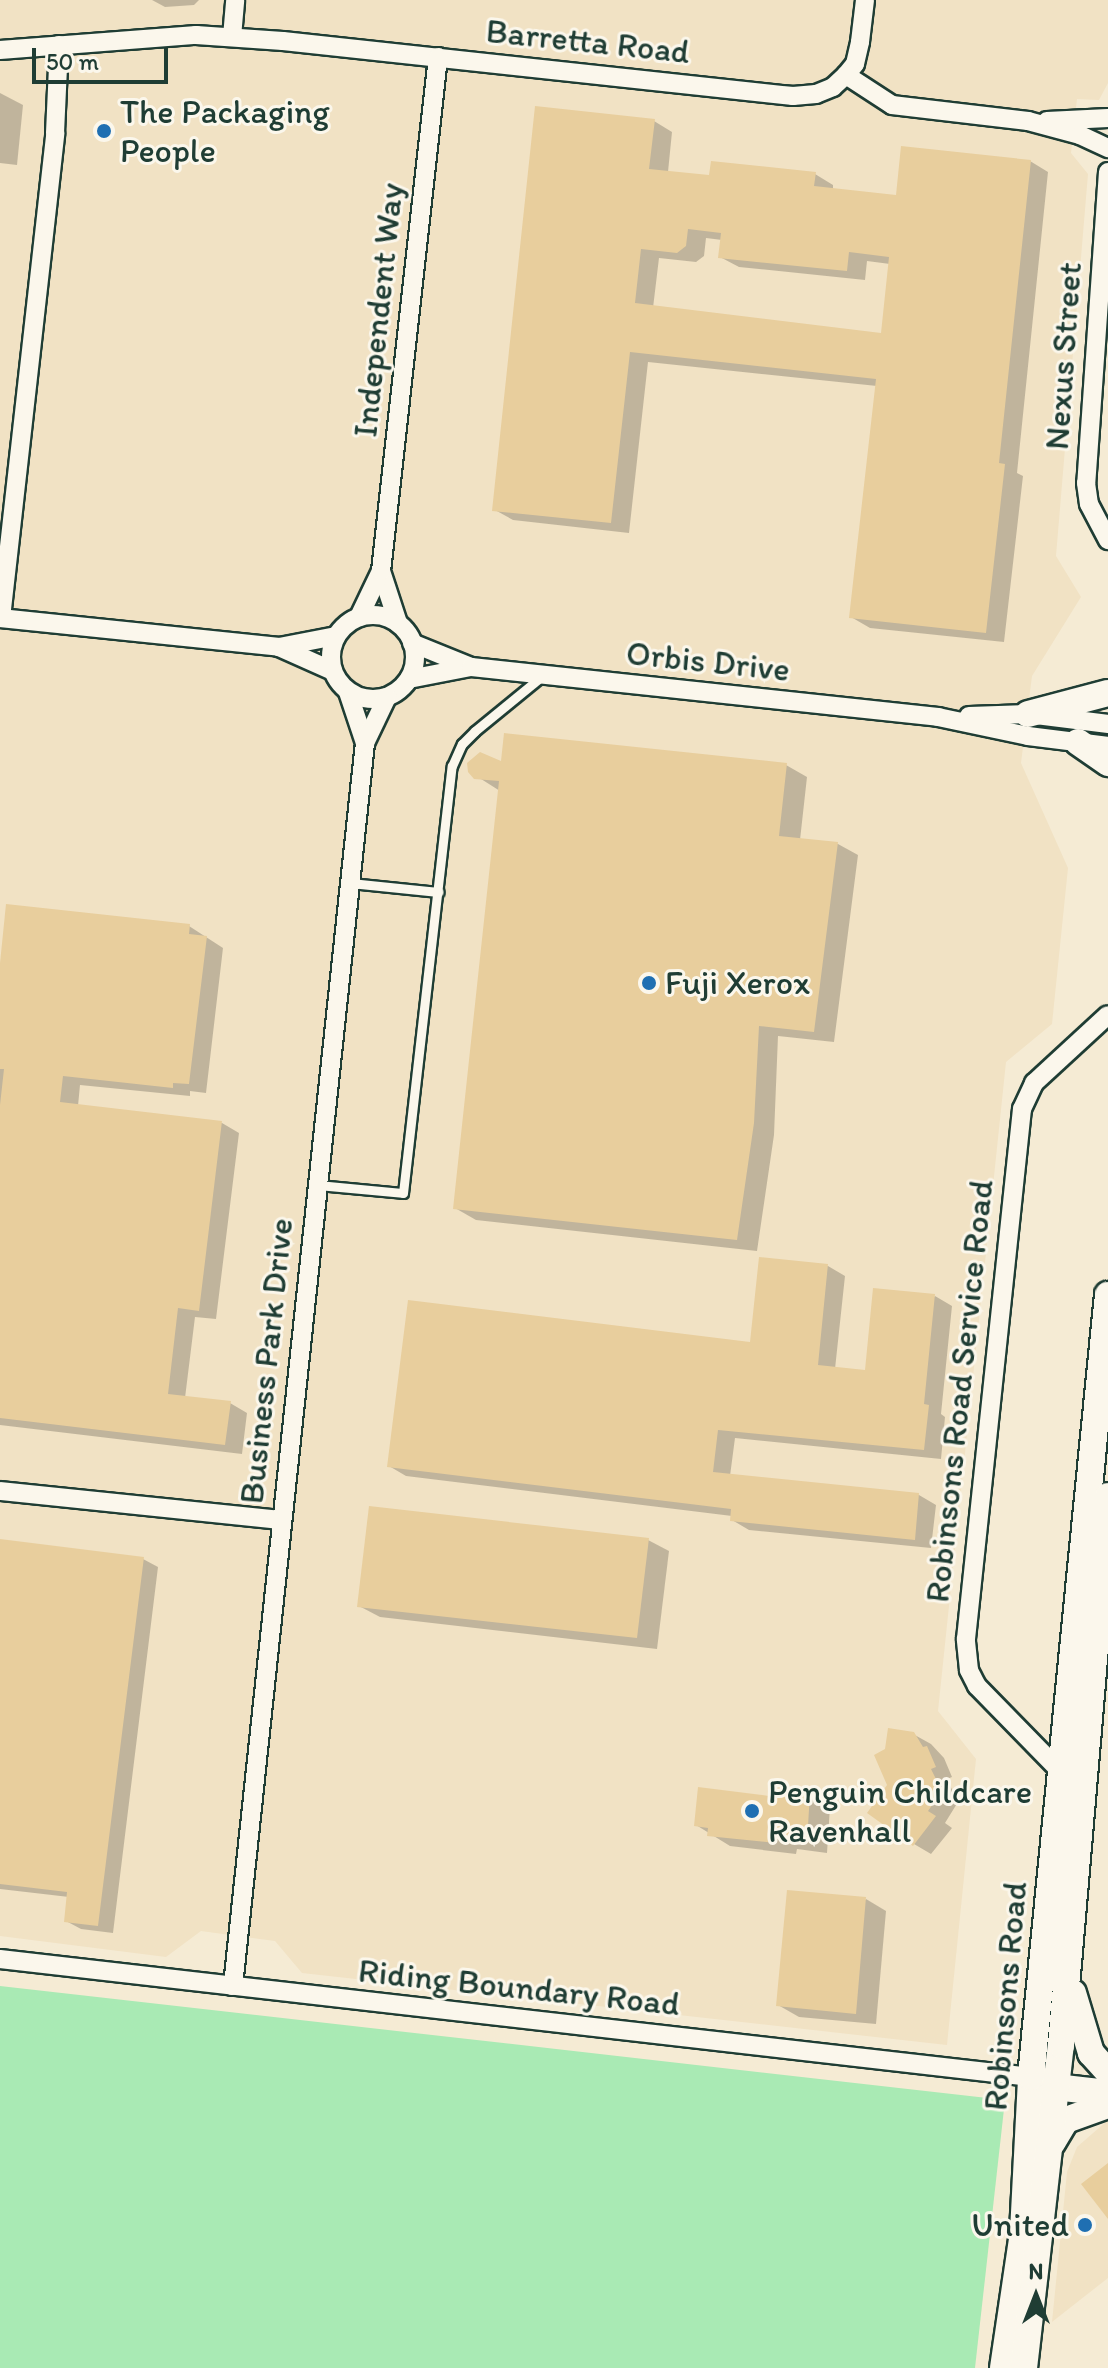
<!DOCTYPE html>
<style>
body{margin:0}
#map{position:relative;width:1108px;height:2368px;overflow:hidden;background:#f5ebd4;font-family:Itim,sans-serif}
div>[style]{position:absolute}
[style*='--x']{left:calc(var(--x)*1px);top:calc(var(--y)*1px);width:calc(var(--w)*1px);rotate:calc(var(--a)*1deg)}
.built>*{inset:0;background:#f1e2c4}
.green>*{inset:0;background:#a9eab4}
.shadow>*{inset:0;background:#0003}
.building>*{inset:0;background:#e8ce9d}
.roads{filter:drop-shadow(2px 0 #1f3d34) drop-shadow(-2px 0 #1f3d34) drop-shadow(0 2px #1f3d34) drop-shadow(0 -2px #1f3d34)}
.lane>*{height:9px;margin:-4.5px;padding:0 4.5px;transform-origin:4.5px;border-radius:4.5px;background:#fbf7ec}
.street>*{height:18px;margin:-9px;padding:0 9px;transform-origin:9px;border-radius:9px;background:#fbf7ec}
.street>.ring{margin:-9px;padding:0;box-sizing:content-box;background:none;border:18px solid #fbf7ec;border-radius:50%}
.secondary>*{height:26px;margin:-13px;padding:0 13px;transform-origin:13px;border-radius:13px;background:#fbf7ec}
.dots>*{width:22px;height:22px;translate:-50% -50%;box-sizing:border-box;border:4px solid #fbf7ec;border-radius:50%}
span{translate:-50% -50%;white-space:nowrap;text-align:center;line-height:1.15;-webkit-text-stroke:6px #fbf7ec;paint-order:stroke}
.street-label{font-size:34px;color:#1f3d34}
.poi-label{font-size:34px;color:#1f3d34}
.left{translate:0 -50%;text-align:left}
.right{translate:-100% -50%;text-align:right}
.north{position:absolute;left:996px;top:2256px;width:80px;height:80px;-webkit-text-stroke:6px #fbf7ec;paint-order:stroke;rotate:0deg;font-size:22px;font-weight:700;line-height:32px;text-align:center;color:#1f3d34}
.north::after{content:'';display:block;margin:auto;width:28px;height:36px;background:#1f3d34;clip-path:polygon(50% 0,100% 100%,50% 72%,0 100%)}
.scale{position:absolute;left:32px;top:48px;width:136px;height:36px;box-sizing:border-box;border:4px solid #1f3d34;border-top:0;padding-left:10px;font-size:24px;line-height:28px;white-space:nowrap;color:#1f3d34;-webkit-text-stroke:6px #fbf7ec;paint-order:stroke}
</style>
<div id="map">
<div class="built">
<div style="clip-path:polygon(0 0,1108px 0,1108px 83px,1099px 100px,1077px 99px,1071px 153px,1088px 174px,1056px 556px,1081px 597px,1032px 676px,1021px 763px,1068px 868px,1052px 1024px,1006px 1062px,938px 1711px,976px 1759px,947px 2045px,302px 1973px,275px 1941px,201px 1931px,166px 1957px,0 1936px)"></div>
<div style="clip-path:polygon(1108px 2120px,1108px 2278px,1052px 2322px,1067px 2172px,1077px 2147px)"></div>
</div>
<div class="green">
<div style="clip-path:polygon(0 1986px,1005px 2100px,975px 2368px,0 2368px)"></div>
</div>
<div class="shadow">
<div style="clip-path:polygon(152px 0,199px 0,194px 5px,165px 7px)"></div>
<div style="clip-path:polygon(0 93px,23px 105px,17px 165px,0 163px)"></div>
<div style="clip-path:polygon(evenodd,654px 121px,672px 132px,668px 172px,711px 177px,815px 174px,833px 185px,833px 190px,898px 197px,1030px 161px,1048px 172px,1017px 473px,1023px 476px,1004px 642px,870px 628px,851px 617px,877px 386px,648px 362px,629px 533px,513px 520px,495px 510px,654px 121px,706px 238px,722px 240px,720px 257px,739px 267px,865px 280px,867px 261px,890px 264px,882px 335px,653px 308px,659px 258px,696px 262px,704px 256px,706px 238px)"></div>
<div style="clip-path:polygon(503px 764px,786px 765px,807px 777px,800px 840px,838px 844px,858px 855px,834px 1042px,778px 1036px,774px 1135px,757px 1251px,476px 1220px,455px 1208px,500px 791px,470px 772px)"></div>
<div style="clip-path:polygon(189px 926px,223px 948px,206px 1093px,190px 1091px,190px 1096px,80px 1085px,78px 1106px,222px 1123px,239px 1133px,216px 1319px,195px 1317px,185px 1398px,230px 1403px,247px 1413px,242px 1454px,0 1425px,0 981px)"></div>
<div style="clip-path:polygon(761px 1260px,828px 1266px,845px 1276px,835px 1369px,867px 1372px,935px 1296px,952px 1306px,941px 1414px,945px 1417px,941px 1459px,735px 1438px,730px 1476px,919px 1495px,936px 1505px,931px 1548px,749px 1530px,732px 1520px,732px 1516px,406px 1476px,389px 1466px,752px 1344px)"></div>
<div style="clip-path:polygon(648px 1540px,669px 1551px,657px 1649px,380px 1617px,359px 1606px)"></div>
<div style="clip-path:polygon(0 1541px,143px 1559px,158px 1567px,113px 1933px,81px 1929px,66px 1921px,69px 1897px,0 1889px)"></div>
<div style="clip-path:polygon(913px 1734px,931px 1744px,944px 1758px,952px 1777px,947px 1779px,958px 1802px,945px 1823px,952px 1828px,931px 1854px,914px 1844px,889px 1786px)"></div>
<div style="clip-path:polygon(810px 1795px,830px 1807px,827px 1853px,797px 1849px,796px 1854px,730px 1846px,696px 1825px)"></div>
<div style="clip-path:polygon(866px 1899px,886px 1911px,876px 2024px,799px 2017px,778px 2005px)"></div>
</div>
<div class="building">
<div style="clip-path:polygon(evenodd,535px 106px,655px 119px,649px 169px,709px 175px,711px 161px,816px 172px,814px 186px,896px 195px,901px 146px,1031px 160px,999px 463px,1005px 464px,986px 633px,849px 618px,876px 379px,630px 352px,611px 523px,492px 511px,535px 106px,688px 229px,721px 233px,718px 258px,847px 271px,849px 252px,889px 257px,881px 333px,635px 303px,641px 249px,677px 253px,686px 246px,688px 229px)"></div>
<div style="clip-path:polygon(504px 733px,787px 763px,779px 836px,838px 842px,814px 1032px,759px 1026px,754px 1123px,737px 1240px,453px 1209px,499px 781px,474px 779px,468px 772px,467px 763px,480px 752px,501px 761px)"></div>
<div style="clip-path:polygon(6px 904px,190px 924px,189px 934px,207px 936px,189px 1084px,173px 1083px,173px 1088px,63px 1076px,60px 1102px,222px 1121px,199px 1311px,178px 1308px,168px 1394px,231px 1401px,225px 1445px,0 1418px,0 1105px,4px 1069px,0 1069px,0 963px)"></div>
<div style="clip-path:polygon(759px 1257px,828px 1264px,818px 1365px,865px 1370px,873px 1288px,935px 1294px,924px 1404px,929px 1405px,924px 1450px,718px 1430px,713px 1472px,919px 1493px,915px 1540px,730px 1521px,731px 1509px,387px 1467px,408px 1300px,750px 1342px)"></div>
<div style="clip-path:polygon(369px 1506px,649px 1538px,637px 1638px,357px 1607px)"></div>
<div style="clip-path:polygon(0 1539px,144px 1557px,98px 1926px,64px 1922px,67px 1892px,0 1884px)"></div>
<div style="clip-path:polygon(888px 1728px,914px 1732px,923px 1747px,927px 1746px,936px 1767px,931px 1769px,942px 1791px,928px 1811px,936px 1816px,913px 1846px,867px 1813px,887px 1785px,874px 1755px,885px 1749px)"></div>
<div style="clip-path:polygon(698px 1787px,769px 1796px,770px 1788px,810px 1793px,807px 1842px,777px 1839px,776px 1843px,707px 1836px,708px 1828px,694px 1826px)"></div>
<div style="clip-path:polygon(787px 1890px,866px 1897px,856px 2014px,776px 2006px)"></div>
<div style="clip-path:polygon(1108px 2163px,1108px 2219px,1081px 2184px)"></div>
</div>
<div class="roads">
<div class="lane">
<div style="--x:350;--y:883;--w:89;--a:5.8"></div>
<div style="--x:317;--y:1185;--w:86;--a:5.3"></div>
<div style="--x:403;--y:1193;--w:430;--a:-83.5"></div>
<div style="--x:452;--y:766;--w:24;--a:-66"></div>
<div style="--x:462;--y:744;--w:18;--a:-45"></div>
<div style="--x:475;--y:731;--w:85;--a:-39.3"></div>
</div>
<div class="street">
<div style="--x:232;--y:37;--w:37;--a:-85"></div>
<div style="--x:0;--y:50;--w:197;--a:-4.4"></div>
<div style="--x:196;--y:35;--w:87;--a:3.9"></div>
<div style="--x:283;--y:41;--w:513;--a:6.16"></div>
<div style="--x:793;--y:96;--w:23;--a:-5"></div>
<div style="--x:816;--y:94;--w:18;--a:-22"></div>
<div style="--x:833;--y:87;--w:18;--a:-43"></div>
<div style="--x:846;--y:75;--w:14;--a:-51"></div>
<div style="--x:855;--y:64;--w:23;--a:-77"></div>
<div style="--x:860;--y:42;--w:42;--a:-83.2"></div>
<div style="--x:846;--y:75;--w:55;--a:33.1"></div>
<div style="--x:892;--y:105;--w:137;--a:6.7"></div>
<div style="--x:1028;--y:121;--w:54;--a:15.1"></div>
<div style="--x:1080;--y:135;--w:31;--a:25"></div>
<div style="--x:1047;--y:121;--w:61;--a:-2.8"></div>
<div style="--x:1108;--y:172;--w:312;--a:94"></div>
<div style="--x:1086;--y:483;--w:21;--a:82"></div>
<div style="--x:1089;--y:504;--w:41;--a:62.2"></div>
<div style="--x:381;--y:571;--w:55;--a:71.9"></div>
<div class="ring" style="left:331px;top:615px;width:66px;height:66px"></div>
<div style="--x:359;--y:617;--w:51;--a:-64.4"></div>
<div style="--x:381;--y:571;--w:517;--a:-83.67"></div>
<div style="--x:0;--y:618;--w:281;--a:5.9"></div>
<div style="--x:279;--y:647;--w:58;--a:-10.9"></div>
<div style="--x:1;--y:618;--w:488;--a:-83.6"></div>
<div style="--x:55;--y:133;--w:88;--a:-87.4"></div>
<div style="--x:412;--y:643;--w:64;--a:22.1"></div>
<div style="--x:279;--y:647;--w:59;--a:24"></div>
<div style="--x:409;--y:679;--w:63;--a:-11"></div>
<div style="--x:471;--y:667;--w:470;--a:6.1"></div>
<div style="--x:938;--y:717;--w:92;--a:11.9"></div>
<div style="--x:1028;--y:736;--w:81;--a:7.1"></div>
<div style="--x:348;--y:692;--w:54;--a:71.6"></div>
<div style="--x:969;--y:716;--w:59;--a:-1.9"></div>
<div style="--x:1028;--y:714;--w:81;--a:7.1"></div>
<div style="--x:0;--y:1491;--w:283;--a:5.9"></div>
<div style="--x:1062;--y:1773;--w:122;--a:-134.3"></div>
<div style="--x:977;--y:1686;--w:18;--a:-117"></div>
<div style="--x:969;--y:1670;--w:31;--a:-96"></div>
<div style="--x:966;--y:1639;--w:533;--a:-83.97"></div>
<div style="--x:1022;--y:1109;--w:29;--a:-65"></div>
<div style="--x:1034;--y:1083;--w:100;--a:-42.6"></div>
<div style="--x:0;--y:1959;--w:1038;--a:6.53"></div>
<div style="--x:233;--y:1986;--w:1250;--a:-83.94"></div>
<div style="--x:365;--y:743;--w:51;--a:-64.4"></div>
</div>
<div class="secondary">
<div style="--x:1028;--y:714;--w:83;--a:-14.7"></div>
<div style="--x:1078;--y:742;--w:37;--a:35"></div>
<div style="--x:1073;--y:1993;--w:63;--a:73.3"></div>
<div style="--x:1091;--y:2053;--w:25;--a:48"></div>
<div style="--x:1042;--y:2081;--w:14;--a:25"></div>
<div style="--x:1055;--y:2087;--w:53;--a:6.5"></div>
<div style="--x:1052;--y:2143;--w:27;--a:-59"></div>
<div style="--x:1066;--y:2120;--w:45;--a:-19.7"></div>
<div style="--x:1003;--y:2368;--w:137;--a:-81.6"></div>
<div style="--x:1023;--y:2232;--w:155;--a:-87"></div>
<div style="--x:1031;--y:2077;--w:786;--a:-84.38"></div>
<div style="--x:1024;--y:2368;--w:325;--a:-83.5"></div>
<div style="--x:1061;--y:2045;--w:551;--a:-85.11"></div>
</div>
</div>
<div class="dots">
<div style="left:104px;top:131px;background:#1f6fb2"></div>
<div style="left:649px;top:983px;background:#1f6fb2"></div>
<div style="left:752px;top:1811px;background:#1f6fb2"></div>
<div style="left:1085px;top:2225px;background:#1f6fb2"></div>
</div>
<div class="street-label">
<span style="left:588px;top:41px;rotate:6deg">Barretta Road</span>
<span style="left:378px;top:310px;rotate:-84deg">Independent Way</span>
<span style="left:1063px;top:356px;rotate:-86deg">Nexus Street</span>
<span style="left:708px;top:661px;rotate:6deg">Orbis Drive</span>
<span style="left:266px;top:1361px;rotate:-84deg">Business Park Drive</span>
<span style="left:959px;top:1391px;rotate:-84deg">Robinsons Road Service Road</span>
<span style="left:519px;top:1987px;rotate:6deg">Riding Boundary Road</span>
<span style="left:1005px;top:1996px;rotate:-85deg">Robinsons Road</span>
</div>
<div class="poi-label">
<span class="left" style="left:120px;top:131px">The Packaging<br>People</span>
<span class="left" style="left:665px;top:983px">Fuji Xerox</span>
<span class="left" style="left:768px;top:1811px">Penguin Childcare<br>Ravenhall</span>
<span class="right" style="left:1069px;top:2225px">United</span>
</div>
<div class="north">N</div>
<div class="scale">50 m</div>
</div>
